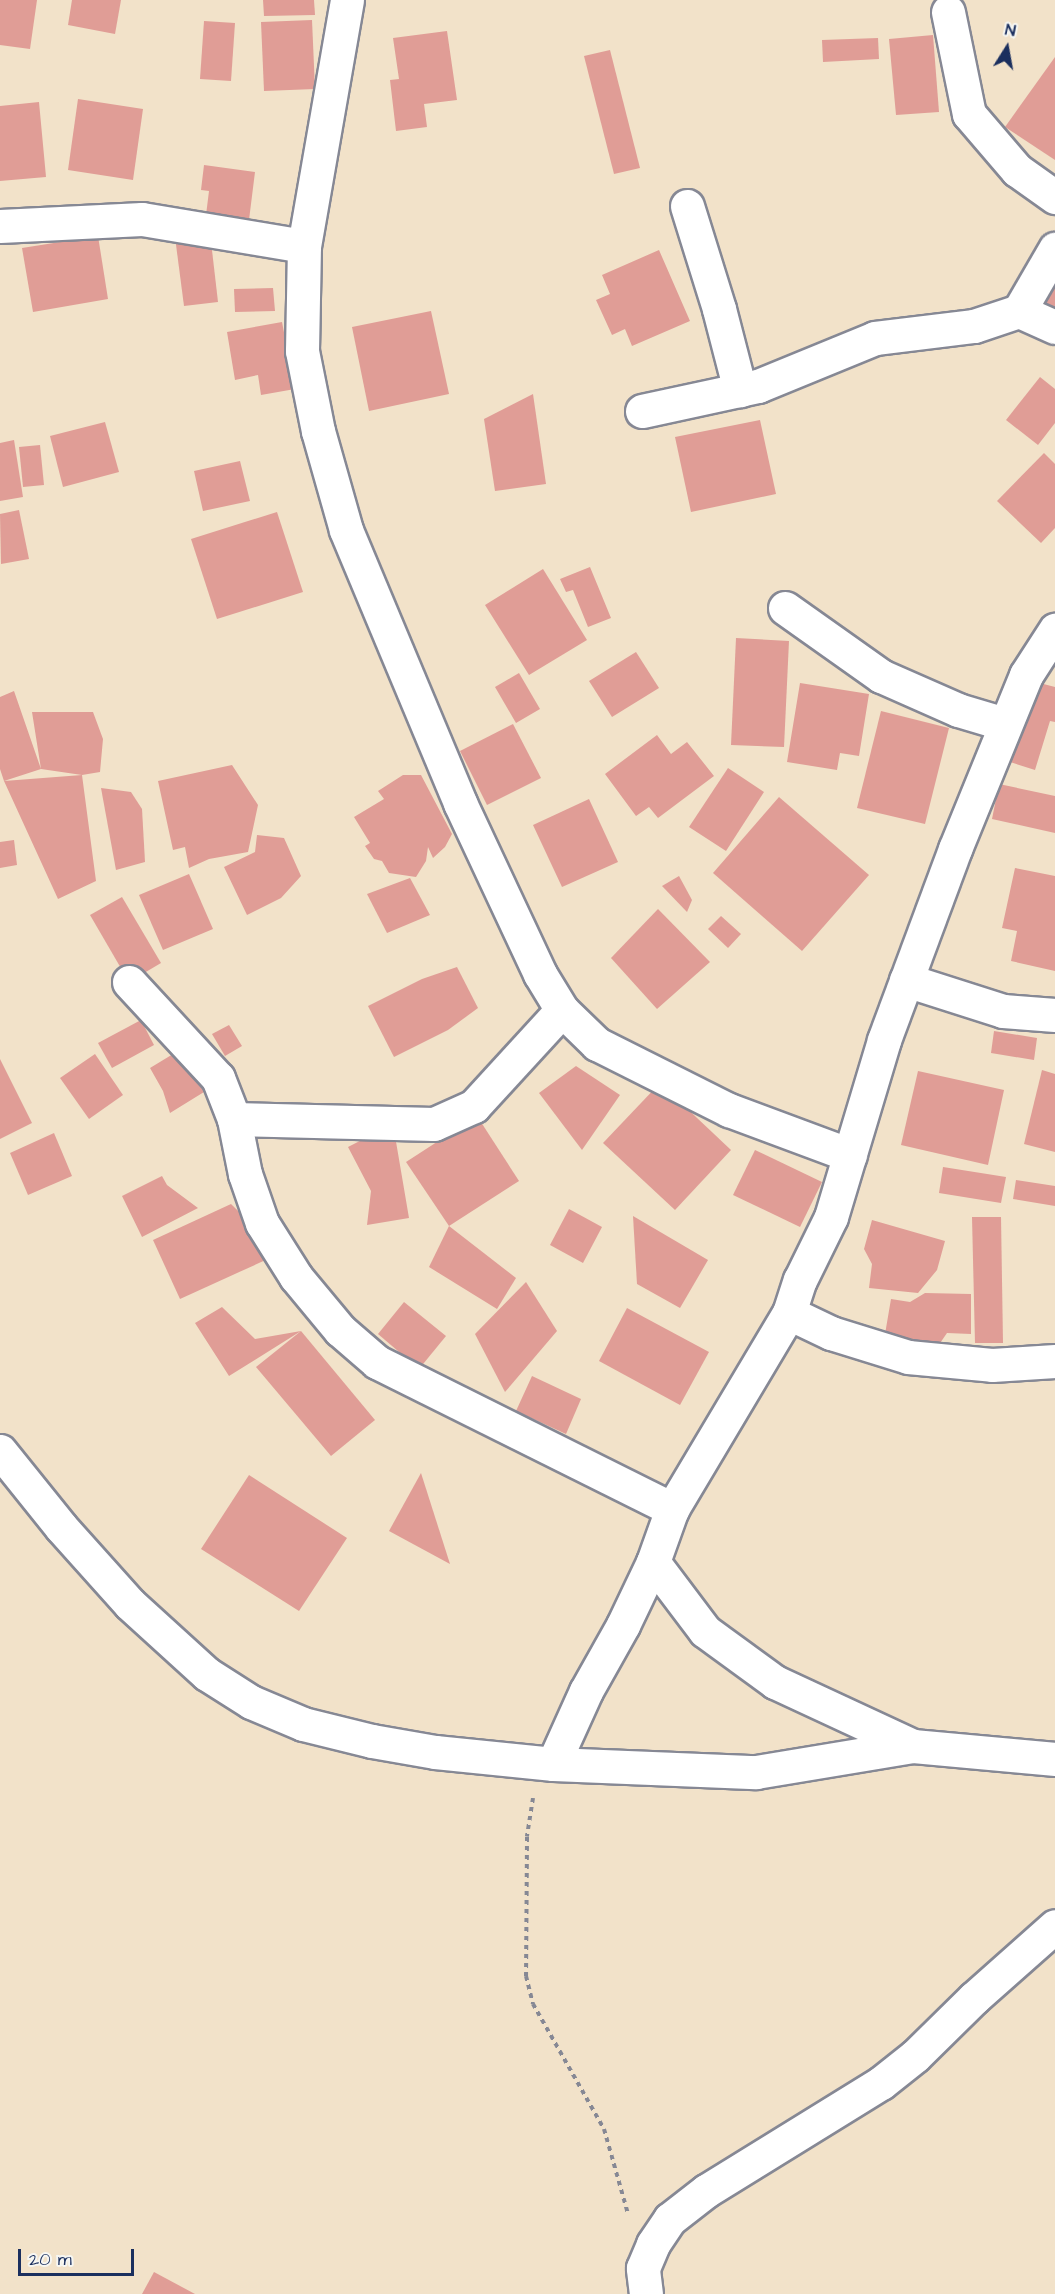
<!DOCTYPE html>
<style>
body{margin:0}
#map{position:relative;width:1055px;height:2294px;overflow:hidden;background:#f2e2c9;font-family:"Architects Daughter",sans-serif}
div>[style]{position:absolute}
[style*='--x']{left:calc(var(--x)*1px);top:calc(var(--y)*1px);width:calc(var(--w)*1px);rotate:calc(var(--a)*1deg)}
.building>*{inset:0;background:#e09d96}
.path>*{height:4px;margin-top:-2px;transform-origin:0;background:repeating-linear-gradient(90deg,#868894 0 4.5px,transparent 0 9px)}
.roads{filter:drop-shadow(2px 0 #868894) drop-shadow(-2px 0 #868894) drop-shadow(0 2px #868894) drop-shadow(0 -2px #868894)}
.minor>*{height:33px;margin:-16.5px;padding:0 16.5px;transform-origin:16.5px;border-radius:16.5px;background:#fff}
span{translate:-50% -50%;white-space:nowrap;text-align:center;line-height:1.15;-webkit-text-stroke:6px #f6f6f2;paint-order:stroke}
.north{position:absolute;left:977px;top:18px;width:60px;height:60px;-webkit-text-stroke:4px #f6f6f2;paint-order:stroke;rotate:11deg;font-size:16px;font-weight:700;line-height:24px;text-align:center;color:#1b2f5e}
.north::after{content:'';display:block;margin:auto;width:21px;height:27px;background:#1b2f5e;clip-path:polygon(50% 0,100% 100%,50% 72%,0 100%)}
.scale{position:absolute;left:18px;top:2249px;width:116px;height:27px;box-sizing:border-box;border:3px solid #1b2f5e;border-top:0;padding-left:8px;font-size:18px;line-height:21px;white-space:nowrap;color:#1b2f5e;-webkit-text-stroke:4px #f6f6f2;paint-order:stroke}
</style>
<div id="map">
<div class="building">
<div style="clip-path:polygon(0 0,37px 0,30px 49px,0 45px)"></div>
<div style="clip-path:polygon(72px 0,121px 0,115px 34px,68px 25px)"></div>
<div style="clip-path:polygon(263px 0,314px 0,315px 15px,264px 16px)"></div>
<div style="clip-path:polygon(312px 20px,315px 89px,264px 91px,261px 22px)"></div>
<div style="clip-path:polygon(204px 21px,235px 23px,231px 81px,200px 79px)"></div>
<div style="clip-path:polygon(447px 31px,457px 100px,424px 104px,427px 127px,396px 131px,390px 80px,399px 79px,393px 38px)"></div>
<div style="clip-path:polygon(933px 35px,939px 112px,896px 115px,889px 39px)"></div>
<div style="clip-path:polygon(878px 38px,879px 59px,823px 62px,822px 40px)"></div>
<div style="clip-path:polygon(610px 50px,640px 168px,614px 174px,584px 56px)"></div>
<div style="clip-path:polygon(1055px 57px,1055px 160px,1005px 127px)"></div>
<div style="clip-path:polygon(78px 99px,143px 109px,133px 180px,68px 170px)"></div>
<div style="clip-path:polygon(39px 102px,46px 177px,0 181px,0 106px)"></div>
<div style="clip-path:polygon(204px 165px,255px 172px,248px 228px,205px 223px,209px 191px,201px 190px)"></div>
<div style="clip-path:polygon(210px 233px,218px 302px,184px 306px,175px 237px)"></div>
<div style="clip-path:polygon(98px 236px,108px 299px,33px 312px,22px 248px)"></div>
<div style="clip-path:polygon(659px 250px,690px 321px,632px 346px,625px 329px,612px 335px,596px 300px,610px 294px,602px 275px)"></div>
<div style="clip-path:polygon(1055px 286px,1055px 313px,1044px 307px)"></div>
<div style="clip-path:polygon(273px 288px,275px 311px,235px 312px,234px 289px)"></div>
<div style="clip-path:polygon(431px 311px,449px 394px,369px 411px,352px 327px)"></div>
<div style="clip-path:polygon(282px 322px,295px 389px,261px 395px,258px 375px,235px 380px,227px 332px)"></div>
<div style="clip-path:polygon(1040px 377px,1055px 389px,1055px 423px,1038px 445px,1006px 420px)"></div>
<div style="clip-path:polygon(533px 394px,546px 484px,495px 491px,484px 419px)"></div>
<div style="clip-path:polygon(760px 420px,776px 494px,691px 512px,675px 437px)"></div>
<div style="clip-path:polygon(105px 422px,119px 472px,63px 487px,50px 436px)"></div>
<div style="clip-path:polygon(14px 440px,23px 497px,0 501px,0 443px)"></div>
<div style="clip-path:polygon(40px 445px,44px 485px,23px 487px,19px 447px)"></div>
<div style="clip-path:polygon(1044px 453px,1055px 464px,1055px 528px,1041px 543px,997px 501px)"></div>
<div style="clip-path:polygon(240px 461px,250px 501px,203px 511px,194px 471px)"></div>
<div style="clip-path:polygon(19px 510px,29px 559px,1px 564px,0 514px)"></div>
<div style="clip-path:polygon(277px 512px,303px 592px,217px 619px,191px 539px)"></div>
<div style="clip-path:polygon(590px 567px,611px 618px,588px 627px,573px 590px,566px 592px,560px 579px)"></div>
<div style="clip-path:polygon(543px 569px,587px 640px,529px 675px,485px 605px)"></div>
<div style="clip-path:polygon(736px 638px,789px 641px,784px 747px,731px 745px)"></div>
<div style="clip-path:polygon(636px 652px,659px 688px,612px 717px,589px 681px)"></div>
<div style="clip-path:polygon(519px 673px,540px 709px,516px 723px,495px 687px)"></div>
<div style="clip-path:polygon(1032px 681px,1055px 687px,1055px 722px,1050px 721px,1035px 770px,1007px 761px)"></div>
<div style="clip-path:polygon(800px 683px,869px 694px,859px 756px,840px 753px,837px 770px,787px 762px)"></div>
<div style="clip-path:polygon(14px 691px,41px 769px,4px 781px,82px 775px,41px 769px,32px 712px,93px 712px,103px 739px,100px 772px,82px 775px,96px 881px,58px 899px,4px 781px,0 769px,0 697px)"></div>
<div style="clip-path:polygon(881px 711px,949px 728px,925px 824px,857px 808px)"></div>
<div style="clip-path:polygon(513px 724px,541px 778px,487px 805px,460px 751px)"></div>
<div style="clip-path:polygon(657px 735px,671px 754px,687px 742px,714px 776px,658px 818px,649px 807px,636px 816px,605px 774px)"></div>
<div style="clip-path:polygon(232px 765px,258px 805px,248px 852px,209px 859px,189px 868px,185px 847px,173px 850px,158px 781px)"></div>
<div style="clip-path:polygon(728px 768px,764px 792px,726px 851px,689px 827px)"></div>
<div style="clip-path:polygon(403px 775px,421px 775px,452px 834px,445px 847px,433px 858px,428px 847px,426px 861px,416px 877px,389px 873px,382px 861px,374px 859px,365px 846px,370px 843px,354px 817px,384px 799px,378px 791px)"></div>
<div style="clip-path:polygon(999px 784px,1055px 796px,1055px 833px,992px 819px)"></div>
<div style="clip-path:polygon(101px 788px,131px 792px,142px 809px,145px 862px,116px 870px)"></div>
<div style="clip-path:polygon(779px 797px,869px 875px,802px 951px,713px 873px)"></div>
<div style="clip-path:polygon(589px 799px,618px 862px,562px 887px,533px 825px)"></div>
<div style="clip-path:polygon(257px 835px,284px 838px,301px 876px,281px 898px,247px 915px,224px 867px,255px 852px)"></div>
<div style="clip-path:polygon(14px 840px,17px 865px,0 868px,0 842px)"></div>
<div style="clip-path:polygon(1015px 868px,1055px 876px,1055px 971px,1011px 961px,1017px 931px,1002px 928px)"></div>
<div style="clip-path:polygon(189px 874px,213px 929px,163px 950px,139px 895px)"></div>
<div style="clip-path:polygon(679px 876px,692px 900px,687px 912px,662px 886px)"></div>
<div style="clip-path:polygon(410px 878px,430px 915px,387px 933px,367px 894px)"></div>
<div style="clip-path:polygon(122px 897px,161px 963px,129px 982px,90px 915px)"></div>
<div style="clip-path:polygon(658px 909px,710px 962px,657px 1009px,611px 958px)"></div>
<div style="clip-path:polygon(721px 916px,741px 934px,728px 948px,708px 929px)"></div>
<div style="clip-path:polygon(457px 967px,478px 1008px,448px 1030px,394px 1057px,368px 1006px,422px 979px)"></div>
<div style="clip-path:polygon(141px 1020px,154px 1045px,112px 1068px,98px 1043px)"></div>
<div style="clip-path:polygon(229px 1025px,242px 1046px,225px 1056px,212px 1034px)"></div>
<div style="clip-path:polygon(994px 1031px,1037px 1038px,1034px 1060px,991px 1053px)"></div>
<div style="clip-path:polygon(178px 1051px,204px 1092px,170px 1113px,163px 1091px,150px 1068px)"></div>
<div style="clip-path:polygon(95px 1054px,123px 1095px,89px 1119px,60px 1078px)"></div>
<div style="clip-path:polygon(0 1059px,32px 1123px,0 1139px)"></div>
<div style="clip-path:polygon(576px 1066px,620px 1095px,582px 1150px,539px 1093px)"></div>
<div style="clip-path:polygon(1042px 1070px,1055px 1074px,1055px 1152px,1024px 1144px)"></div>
<div style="clip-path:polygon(918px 1071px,1004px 1090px,988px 1165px,901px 1145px)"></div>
<div style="clip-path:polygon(660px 1083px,731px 1150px,675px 1210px,603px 1143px)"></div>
<div style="clip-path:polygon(477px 1116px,519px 1181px,449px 1226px,406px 1162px)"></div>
<div style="clip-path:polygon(393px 1124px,409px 1218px,367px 1225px,371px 1191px,348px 1147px)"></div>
<div style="clip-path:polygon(54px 1133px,72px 1176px,28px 1195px,10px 1153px)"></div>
<div style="clip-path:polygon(755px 1150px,822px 1182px,800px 1227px,733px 1195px)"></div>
<div style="clip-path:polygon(943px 1167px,1006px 1177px,1001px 1203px,939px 1193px)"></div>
<div style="clip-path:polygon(162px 1176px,167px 1185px,198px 1208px,142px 1237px,122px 1196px)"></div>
<div style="clip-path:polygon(1016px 1180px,1055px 1186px,1055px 1206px,1013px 1199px)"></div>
<div style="clip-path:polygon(231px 1204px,281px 1253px,180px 1299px,153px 1240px)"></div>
<div style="clip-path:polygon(569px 1209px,602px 1227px,583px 1263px,550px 1245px)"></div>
<div style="clip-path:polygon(633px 1216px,708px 1260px,680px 1308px,637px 1284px)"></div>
<div style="clip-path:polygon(972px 1217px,1001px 1217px,1003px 1343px,975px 1343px)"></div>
<div style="clip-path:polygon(872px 1220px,945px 1241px,937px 1270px,918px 1293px,869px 1288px,872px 1264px,864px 1249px)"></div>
<div style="clip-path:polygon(449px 1226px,516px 1278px,497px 1309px,429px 1267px)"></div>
<div style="clip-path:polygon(526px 1282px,557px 1331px,505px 1392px,475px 1334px)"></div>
<div style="clip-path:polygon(925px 1293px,971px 1294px,971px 1334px,947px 1333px,936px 1349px,884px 1340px,891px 1299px,910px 1302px)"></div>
<div style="clip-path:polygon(404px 1302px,446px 1336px,419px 1369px,378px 1334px)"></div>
<div style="clip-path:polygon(222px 1307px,255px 1339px,301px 1331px,229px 1376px,195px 1323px)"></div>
<div style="clip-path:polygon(627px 1308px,709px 1352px,680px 1405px,599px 1361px)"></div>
<div style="clip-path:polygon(301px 1331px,375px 1420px,331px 1456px,256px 1367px)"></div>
<div style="clip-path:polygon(532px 1376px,581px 1399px,566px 1434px,516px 1411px)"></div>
<div style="clip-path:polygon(421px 1473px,450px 1564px,389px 1531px)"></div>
<div style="clip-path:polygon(249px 1475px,347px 1538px,299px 1611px,201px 1549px)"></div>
<div style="clip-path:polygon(154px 2272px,195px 2294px,142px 2294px)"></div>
</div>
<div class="path">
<div style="--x:533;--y:1798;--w:39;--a:99"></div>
<div style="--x:527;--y:1837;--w:139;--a:90.4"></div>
<div style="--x:526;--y:1976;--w:29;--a:76"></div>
<div style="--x:533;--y:2004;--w:144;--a:60.4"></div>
<div style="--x:604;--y:2129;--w:88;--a:74.2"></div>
</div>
<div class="roads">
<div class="minor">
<div style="--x:347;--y:0;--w:250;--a:99.9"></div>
<div style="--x:304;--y:246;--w:105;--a:91.1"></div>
<div style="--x:302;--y:351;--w:82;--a:78.7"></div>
<div style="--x:318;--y:431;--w:103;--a:74.2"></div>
<div style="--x:346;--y:530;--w:296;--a:67.3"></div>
<div style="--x:460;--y:803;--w:189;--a:64.9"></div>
<div style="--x:540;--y:974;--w:42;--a:58.6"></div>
<div style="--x:562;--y:1010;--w:49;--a:44.2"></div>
<div style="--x:597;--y:1044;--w:148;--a:26.6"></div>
<div style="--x:729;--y:1110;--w:129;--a:20.4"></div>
<div style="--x:948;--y:12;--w:104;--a:78.4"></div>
<div style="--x:969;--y:114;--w:74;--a:49.4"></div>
<div style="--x:1017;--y:170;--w:47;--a:35.4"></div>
<div style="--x:687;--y:206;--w:108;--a:72.7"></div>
<div style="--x:719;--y:309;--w:84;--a:75.5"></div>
<div style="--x:0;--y:226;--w:142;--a:-2.8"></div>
<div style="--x:142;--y:219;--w:164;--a:9.5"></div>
<div style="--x:1019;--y:311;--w:39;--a:24"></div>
<div style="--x:642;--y:411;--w:119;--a:-12.2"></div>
<div style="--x:758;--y:386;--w:126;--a:-22.3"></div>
<div style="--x:875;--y:338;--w:100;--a:-6.9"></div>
<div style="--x:974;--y:326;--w:47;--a:-18.4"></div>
<div style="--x:1019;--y:311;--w:72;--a:-59.9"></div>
<div style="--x:785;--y:608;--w:118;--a:35.3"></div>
<div style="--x:881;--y:676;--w:84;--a:23.8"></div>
<div style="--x:958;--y:710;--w:49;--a:16.6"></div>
<div style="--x:906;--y:980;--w:102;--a:17.7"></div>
<div style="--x:1003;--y:1011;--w:52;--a:4.4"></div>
<div style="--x:129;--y:982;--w:131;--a:47.2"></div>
<div style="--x:218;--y:1078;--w:44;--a:68.7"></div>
<div style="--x:234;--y:1119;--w:56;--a:78.7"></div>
<div style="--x:245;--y:1174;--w:52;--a:70.9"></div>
<div style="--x:262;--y:1223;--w:64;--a:57.8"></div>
<div style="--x:296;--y:1277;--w:69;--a:50.3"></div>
<div style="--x:340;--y:1330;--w:49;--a:40.9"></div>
<div style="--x:377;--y:1362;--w:330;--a:26.5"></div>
<div style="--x:234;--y:1119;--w:200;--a:1.4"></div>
<div style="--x:434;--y:1124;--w:44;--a:-24.2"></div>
<div style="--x:474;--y:1106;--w:130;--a:-47.5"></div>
<div style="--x:789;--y:1313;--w:47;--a:25.5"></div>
<div style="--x:831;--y:1333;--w:81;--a:17.3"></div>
<div style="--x:908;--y:1357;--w:84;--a:5.4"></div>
<div style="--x:992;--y:1365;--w:63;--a:-3.6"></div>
<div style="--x:0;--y:1451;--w:97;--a:51.2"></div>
<div style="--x:61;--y:1527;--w:103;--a:48.1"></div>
<div style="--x:130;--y:1604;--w:104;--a:42.3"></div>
<div style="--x:207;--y:1674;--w:52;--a:32.5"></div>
<div style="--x:251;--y:1702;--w:56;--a:22.9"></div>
<div style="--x:303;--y:1724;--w:71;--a:13.8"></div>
<div style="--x:372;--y:1741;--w:64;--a:9.9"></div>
<div style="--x:435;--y:1752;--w:119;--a:5.8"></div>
<div style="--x:553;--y:1764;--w:203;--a:2.3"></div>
<div style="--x:756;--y:1772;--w:159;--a:-9.4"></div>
<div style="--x:653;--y:1562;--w:86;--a:53"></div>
<div style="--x:705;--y:1631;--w:87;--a:36.1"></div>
<div style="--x:775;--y:1682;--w:152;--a:24.9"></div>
<div style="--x:913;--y:1746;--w:143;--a:5.2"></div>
<div style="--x:553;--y:1764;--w:80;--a:-65.7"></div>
<div style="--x:586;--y:1691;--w:76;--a:-60.7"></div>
<div style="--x:623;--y:1625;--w:70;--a:-64.5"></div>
<div style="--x:653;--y:1562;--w:56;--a:-70.3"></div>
<div style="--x:672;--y:1509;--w:228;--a:-59.2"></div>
<div style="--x:789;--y:1313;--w:35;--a:-72"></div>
<div style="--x:800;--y:1280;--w:70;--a:-63.8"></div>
<div style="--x:831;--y:1217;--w:185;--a:-73.3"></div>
<div style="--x:884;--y:1040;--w:204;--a:-69.6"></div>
<div style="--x:955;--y:849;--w:188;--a:-67.8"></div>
<div style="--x:1026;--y:675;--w:54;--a:-57.2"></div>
<div style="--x:646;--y:2294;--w:26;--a:-97"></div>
<div style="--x:643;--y:2268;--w:26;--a:-67"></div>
<div style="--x:653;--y:2244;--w:30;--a:-56"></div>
<div style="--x:670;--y:2219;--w:46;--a:-37.9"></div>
<div style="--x:706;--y:2191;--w:206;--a:-31.7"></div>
<div style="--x:881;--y:2083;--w:43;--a:-38.5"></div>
<div style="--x:915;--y:2056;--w:83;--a:-44.5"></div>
<div style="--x:974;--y:1998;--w:108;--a:-41.6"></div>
</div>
</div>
<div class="north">N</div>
<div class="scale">20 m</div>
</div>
